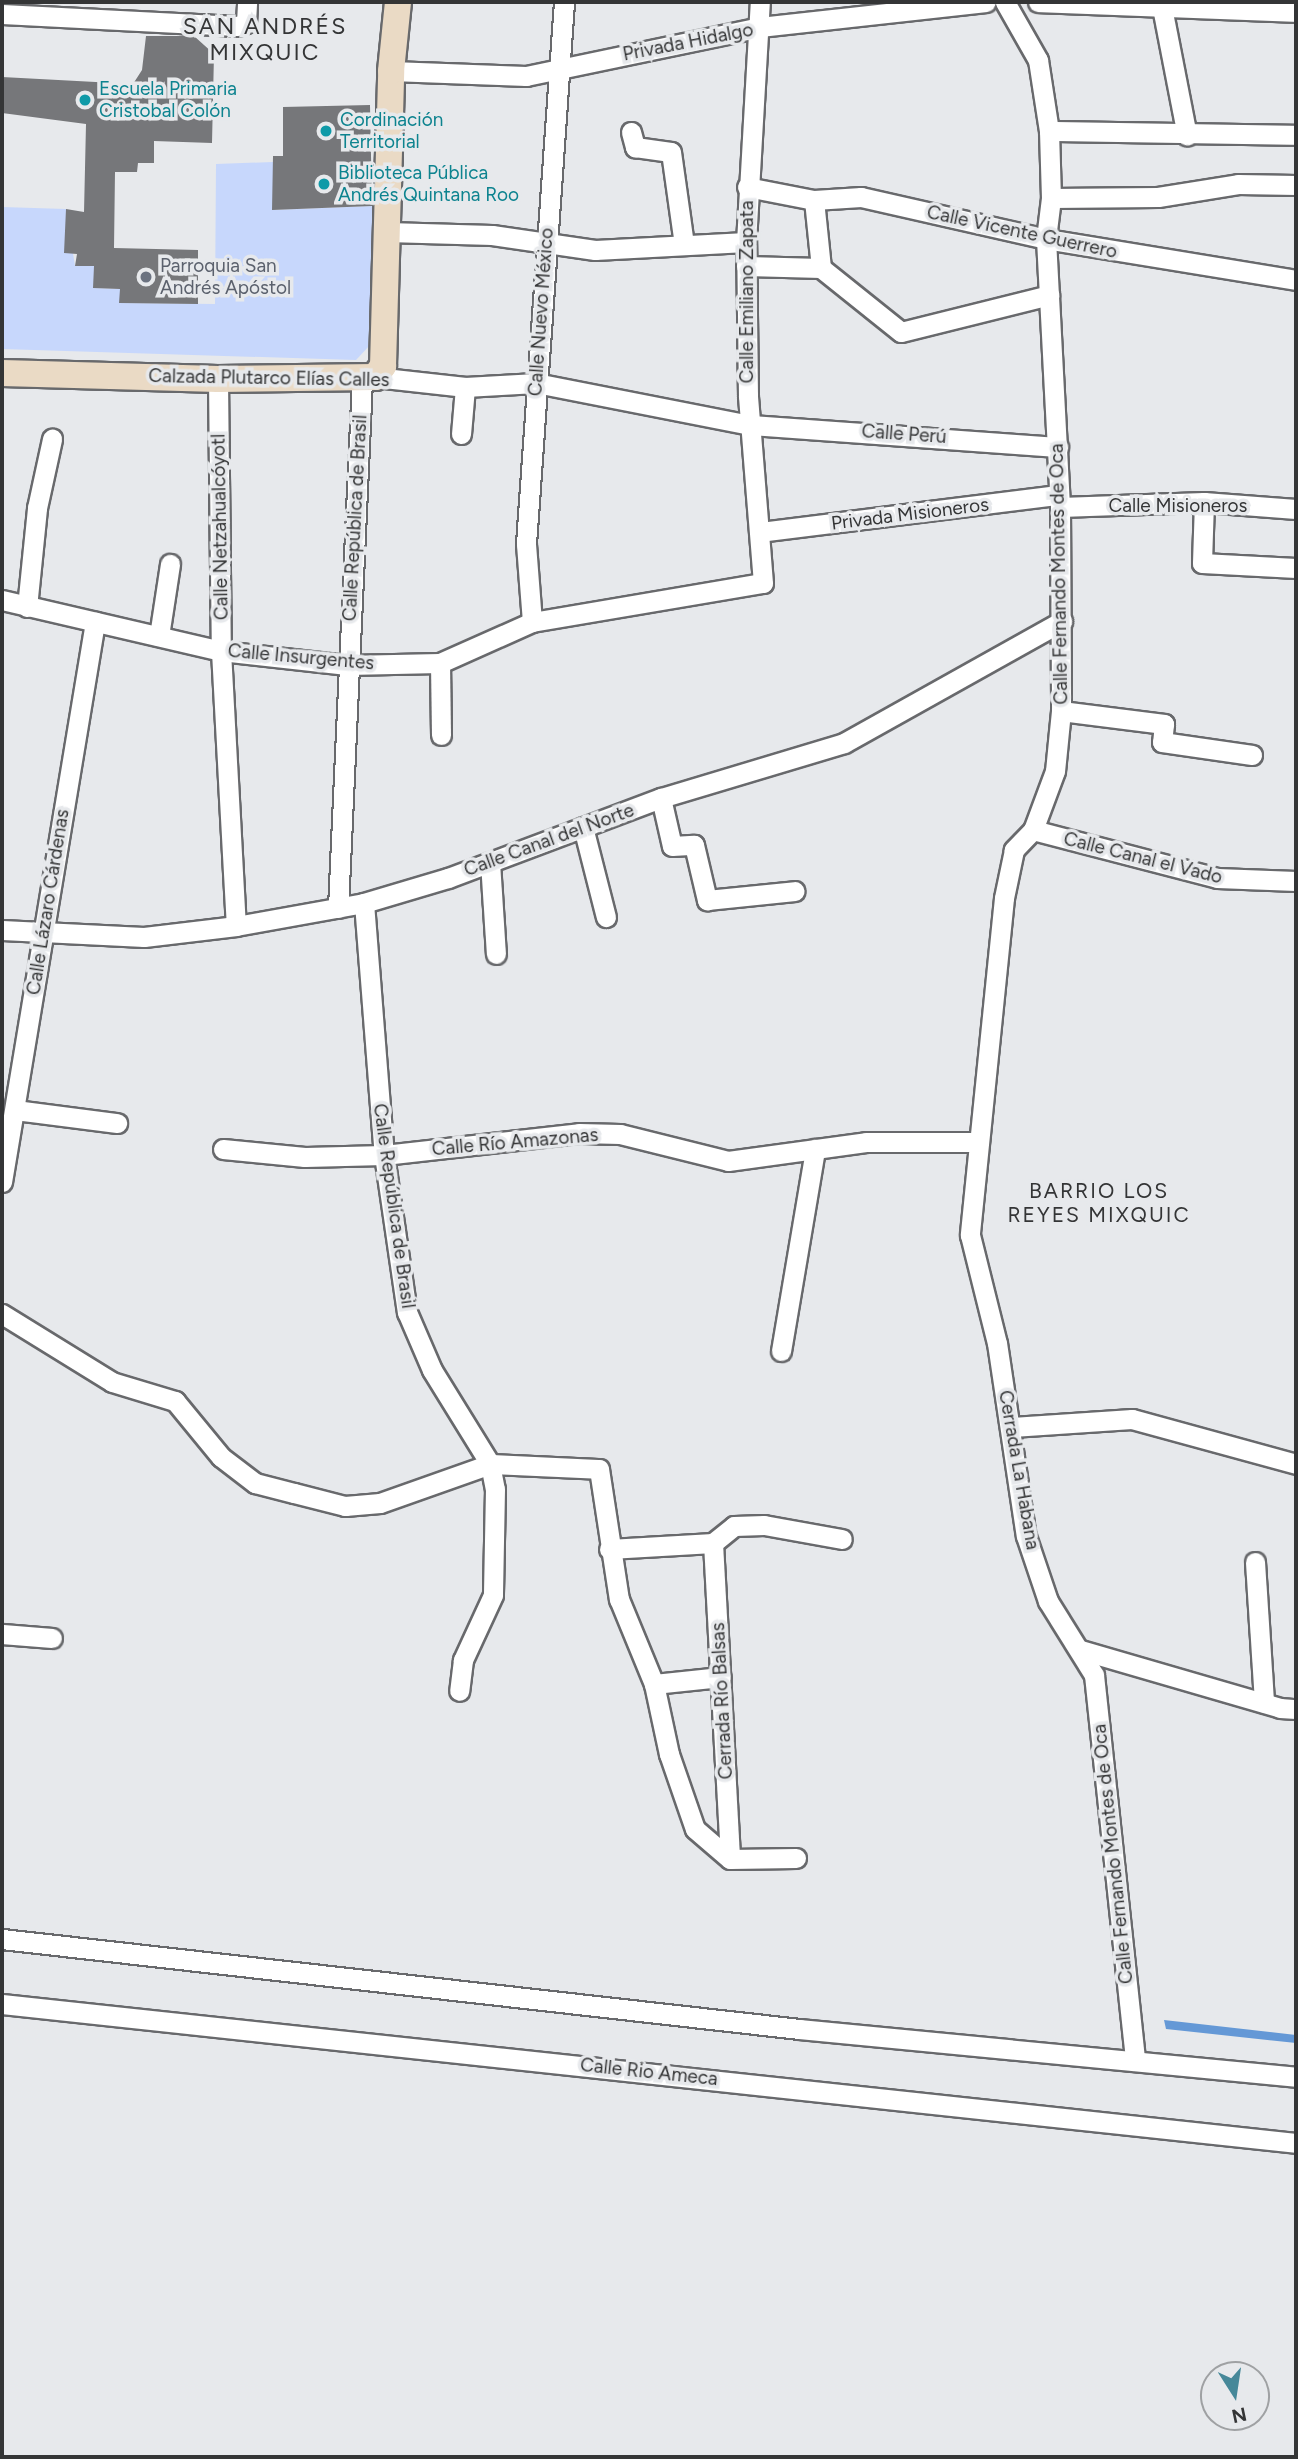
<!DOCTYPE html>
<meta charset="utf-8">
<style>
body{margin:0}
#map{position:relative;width:1298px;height:2459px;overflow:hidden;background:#e7e9ec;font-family:Figtree,sans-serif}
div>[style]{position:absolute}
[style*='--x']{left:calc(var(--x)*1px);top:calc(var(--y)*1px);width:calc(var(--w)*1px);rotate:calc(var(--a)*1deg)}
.green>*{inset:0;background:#c7d7fc}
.water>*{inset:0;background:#6498d6}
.building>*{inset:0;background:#76777a}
.roads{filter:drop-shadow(2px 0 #68696c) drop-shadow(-2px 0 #68696c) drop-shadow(0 2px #68696c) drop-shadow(0 -2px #68696c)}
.minor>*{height:19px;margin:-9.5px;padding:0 9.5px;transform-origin:9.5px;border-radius:9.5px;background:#fff}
.secondary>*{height:26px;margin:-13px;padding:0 13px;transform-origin:13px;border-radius:13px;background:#eadac5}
.dots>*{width:19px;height:19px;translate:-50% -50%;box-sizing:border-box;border:4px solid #e7e9ec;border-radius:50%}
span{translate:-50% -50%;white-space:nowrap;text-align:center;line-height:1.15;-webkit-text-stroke:7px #e7e9ec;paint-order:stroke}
.street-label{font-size:19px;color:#343536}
.culture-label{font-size:19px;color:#0d838f}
.left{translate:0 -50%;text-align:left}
.worship-label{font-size:19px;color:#5b616d}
.neighbourhood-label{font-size:21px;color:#343536;letter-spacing:2px}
.quarter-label{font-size:23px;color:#343536;letter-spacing:2px}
.frame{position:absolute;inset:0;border:4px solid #343536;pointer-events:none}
.north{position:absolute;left:1200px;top:2361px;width:70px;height:70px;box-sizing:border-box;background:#e7e9ec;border:2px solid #9fa1a3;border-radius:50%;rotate:168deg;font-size:19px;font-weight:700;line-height:28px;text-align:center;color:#343536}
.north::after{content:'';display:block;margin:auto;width:24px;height:32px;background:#468899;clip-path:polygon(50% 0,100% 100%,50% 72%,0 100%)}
</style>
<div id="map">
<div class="green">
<div style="clip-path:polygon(273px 162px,273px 210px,374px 206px,371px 344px,356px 360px,2px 349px,2px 207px,66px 209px,75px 266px,94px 266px,94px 288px,120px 289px,120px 303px,215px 304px,216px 164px)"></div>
</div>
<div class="water">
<div style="clip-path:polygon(1164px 2020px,1296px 2035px,1296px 2043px,1166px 2029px)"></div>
</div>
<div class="building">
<div style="clip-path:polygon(146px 36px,194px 36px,214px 54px,212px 143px,154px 141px,154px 163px,138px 163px,137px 172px,115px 172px,114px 248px,198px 250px,198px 304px,119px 303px,120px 289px,93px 288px,94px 266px,75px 266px,77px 254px,64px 253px,66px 209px,84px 212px,86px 124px,2px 113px,2px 77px,133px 84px,142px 70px)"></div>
<div style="clip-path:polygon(370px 105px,372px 206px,272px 210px,273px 156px,283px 156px,283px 107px)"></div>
</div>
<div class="roads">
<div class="minor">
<div style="--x:1005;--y:2;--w:67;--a:60.4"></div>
<div style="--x:1038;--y:60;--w:72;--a:81.2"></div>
<div style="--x:1049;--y:131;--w:67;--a:88.3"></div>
<div style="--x:1051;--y:198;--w:41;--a:97"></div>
<div style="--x:1046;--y:239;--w:268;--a:87"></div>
<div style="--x:1060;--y:507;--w:204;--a:89.7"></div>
<div style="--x:1061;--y:711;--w:60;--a:95.7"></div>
<div style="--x:1055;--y:771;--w:63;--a:110.4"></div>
<div style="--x:1033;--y:830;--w:28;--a:134"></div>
<div style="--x:1014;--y:850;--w:49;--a:101.8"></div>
<div style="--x:1004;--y:898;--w:339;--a:95.8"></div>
<div style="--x:970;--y:1235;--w:111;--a:76"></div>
<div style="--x:997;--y:1343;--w:195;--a:81.5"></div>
<div style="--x:1026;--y:1536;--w:69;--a:71.3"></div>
<div style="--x:1048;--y:1601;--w:87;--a:58.1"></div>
<div style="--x:1094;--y:1675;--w:388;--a:83.9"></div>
<div style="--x:1038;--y:2;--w:258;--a:2.2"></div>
<div style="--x:1161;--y:2;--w:136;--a:79"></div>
<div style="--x:2;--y:14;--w:235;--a:2.9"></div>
<div style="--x:237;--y:26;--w:9;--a:-18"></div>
<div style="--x:246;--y:23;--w:21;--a:-87"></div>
<div style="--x:391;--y:71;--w:135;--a:2.1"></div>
<div style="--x:526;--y:76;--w:239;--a:-11.8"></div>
<div style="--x:760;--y:27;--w:227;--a:-6.3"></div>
<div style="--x:1049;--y:131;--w:247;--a:0.9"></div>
<div style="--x:631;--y:132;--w:16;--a:75"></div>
<div style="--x:635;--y:147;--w:36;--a:8"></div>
<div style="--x:671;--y:152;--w:93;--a:82"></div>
<div style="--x:747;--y:187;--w:68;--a:11"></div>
<div style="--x:814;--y:200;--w:47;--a:-3.7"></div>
<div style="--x:861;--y:197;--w:190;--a:12.8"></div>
<div style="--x:1046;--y:239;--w:253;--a:9.3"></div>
<div style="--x:1051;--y:198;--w:107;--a:-0.5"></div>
<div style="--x:1158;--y:197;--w:81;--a:-9.2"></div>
<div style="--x:1238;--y:184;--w:58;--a:1"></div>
<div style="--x:814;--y:200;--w:68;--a:84.1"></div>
<div style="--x:387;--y:232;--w:105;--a:1.6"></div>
<div style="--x:492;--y:235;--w:104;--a:8.3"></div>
<div style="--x:595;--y:250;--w:151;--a:-3"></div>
<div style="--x:746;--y:266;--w:75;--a:1.5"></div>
<div style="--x:821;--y:268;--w:102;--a:38.7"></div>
<div style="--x:901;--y:332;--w:153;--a:-14"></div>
<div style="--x:375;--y:377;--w:91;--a:6.3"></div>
<div style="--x:465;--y:387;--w:71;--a:-3.2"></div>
<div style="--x:536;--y:383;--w:218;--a:11.1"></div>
<div style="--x:750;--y:425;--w:309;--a:4.1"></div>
<div style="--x:218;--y:379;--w:272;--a:89.4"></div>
<div style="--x:221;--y:651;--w:275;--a:86.9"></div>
<div style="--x:461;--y:434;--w:47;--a:-85.1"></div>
<div style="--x:1204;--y:502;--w:61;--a:91.9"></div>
<div style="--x:1202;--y:563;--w:94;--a:3"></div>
<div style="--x:1060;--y:507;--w:144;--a:-2"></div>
<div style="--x:1204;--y:502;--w:92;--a:4.4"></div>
<div style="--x:760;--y:532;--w:301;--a:-7.1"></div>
<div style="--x:2;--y:600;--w:225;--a:13.1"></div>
<div style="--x:221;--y:651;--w:127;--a:6.3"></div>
<div style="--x:347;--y:665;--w:93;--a:-1.2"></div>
<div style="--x:440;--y:663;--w:101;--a:-24"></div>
<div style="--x:532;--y:622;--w:234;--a:-9.6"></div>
<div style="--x:763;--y:583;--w:188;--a:-94.6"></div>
<div style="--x:748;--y:396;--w:154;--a:-90.7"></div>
<div style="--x:746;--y:242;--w:240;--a:-86.7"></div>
<div style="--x:27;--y:607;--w:100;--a:-84.2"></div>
<div style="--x:37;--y:508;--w:71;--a:-77.7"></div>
<div style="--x:532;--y:622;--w:78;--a:-94.4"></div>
<div style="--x:526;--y:544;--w:543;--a:-85.99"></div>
<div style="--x:159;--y:636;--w:73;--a:-81.3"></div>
<div style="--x:440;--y:663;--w:72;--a:89.2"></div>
<div style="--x:1061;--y:711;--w:104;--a:7.2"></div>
<div style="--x:1164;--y:724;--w:18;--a:96"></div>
<div style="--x:1162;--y:742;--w:91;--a:8.2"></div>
<div style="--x:661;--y:798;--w:49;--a:77.1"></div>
<div style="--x:672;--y:846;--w:22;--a:-3"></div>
<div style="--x:694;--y:845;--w:57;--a:76.7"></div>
<div style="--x:707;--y:900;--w:88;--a:-5.8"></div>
<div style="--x:583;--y:827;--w:93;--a:75.7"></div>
<div style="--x:1033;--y:830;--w:190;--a:14.6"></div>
<div style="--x:1217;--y:878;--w:79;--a:2.2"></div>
<div style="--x:490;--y:862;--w:92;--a:86.3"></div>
<div style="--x:364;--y:903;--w:253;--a:85.5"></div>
<div style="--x:384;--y:1155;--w:159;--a:81.7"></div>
<div style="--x:407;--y:1312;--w:63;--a:66.7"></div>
<div style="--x:432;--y:1370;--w:110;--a:58.3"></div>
<div style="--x:490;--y:1464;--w:25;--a:79"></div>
<div style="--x:495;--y:1489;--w:106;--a:91.1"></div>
<div style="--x:493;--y:1595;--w:72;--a:114.8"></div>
<div style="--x:463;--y:1660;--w:31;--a:97"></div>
<div style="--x:338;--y:908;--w:529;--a:-87.4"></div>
<div style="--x:2;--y:930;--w:142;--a:2.8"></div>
<div style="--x:144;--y:937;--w:93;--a:-6.8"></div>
<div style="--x:236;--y:926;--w:130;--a:-10.2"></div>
<div style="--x:364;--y:903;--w:88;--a:-16.6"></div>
<div style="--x:448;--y:878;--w:228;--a:-20.6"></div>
<div style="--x:661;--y:798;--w:191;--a:-16.7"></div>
<div style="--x:844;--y:743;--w:250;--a:-29.2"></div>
<div style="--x:15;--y:1110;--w:103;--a:7.3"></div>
<div style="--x:223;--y:1149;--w:82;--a:5.6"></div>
<div style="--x:305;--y:1157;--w:79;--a:-1.5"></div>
<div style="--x:384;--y:1155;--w:196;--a:-6.4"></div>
<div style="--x:579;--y:1133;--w:41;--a:1.4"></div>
<div style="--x:620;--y:1134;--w:111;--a:14"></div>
<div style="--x:728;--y:1161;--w:139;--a:-7.8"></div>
<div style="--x:866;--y:1142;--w:112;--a:0"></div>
<div style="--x:2;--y:1182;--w:568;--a:-80.57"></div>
<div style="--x:2;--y:1314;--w:129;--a:31.7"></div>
<div style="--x:112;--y:1382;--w:66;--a:16.8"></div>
<div style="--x:175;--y:1401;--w:72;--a:50.6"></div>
<div style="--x:221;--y:1457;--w:43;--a:37.4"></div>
<div style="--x:255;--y:1483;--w:40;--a:14.4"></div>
<div style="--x:294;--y:1493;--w:53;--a:14.3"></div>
<div style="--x:345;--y:1506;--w:35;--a:-5"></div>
<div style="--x:380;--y:1503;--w:117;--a:-19.5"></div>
<div style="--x:490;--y:1464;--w:109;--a:2.6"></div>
<div style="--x:599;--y:1469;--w:132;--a:81.3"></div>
<div style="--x:619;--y:1599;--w:92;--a:67.6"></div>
<div style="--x:654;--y:1684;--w:72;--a:77.9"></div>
<div style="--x:669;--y:1754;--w:79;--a:70.9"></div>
<div style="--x:695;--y:1829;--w:46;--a:40.6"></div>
<div style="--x:730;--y:1859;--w:66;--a:-0.9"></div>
<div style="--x:781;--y:1351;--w:205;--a:-80.4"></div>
<div style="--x:1012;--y:1427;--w:120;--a:-3.8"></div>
<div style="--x:1132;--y:1419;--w:170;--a:15.3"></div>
<div style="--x:713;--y:1543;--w:316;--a:86.9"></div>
<div style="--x:609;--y:1549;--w:104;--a:-3.3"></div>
<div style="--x:713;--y:1543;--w:27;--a:-39"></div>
<div style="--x:734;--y:1526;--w:30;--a:-2"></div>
<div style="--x:764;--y:1525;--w:79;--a:10.2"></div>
<div style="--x:1255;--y:1562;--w:141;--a:86.3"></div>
<div style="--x:2;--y:1634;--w:50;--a:4.6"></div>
<div style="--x:1081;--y:1650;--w:207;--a:16.2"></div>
<div style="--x:1280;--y:1708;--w:16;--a:4"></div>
<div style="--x:654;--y:1684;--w:67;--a:-6"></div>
<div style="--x:2;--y:1939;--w:802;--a:6.44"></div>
<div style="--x:799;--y:2029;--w:499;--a:5.5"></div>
<div style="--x:2;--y:2004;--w:1301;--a:6.13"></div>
</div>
<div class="secondary">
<div style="--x:2;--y:373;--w:216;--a:1.6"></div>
<div style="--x:218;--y:379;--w:157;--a:-0.7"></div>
<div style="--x:375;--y:377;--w:14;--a:-54"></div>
<div style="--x:383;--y:366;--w:295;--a:-88.4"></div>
<div style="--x:391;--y:71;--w:69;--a:-84.2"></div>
</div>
</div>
<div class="dots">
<div style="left:85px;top:100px;background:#0f9aa8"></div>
<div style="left:326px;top:131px;background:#0f9aa8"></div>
<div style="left:324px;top:184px;background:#0f9aa8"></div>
<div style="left:146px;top:277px;background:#6b7280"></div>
</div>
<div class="street-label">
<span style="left:688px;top:42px;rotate:-11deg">Privada Hidalgo</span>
<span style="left:1022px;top:232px;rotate:12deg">Calle Vicente Guerrero</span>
<span style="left:747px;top:292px;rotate:-90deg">Calle Emiliano Zapata</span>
<span style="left:541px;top:312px;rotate:-86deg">Calle Nuevo México</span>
<span style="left:269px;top:378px;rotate:1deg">Calzada Plutarco Elías Calles</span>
<span style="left:904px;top:434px;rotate:4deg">Calle Perú</span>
<span style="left:1178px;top:506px">Calle Misioneros</span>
<span style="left:910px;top:514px;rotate:-7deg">Privada Misioneros</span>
<span style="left:355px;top:518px;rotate:-87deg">Calle República de Brasil</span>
<span style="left:220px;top:527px;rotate:-91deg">Calle Netzahualcóyotl</span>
<span style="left:1059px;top:574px;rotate:-91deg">Calle Fernando Montes de Oca</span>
<span style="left:301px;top:657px;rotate:5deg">Calle Insurgentes</span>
<span style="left:549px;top:840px;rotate:-20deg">Calle Canal del Norte</span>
<span style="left:1143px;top:858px;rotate:14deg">Calle Canal el Vado</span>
<span style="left:48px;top:902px;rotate:-81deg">Calle Lázaro Cárdenas</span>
<span style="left:515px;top:1142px;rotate:-5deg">Calle Río Amazonas</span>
<span style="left:394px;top:1206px;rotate:82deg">Calle República de Brasil</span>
<span style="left:1019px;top:1470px;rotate:80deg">Cerrada La Habana</span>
<span style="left:722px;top:1701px;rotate:-93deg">Cerrada Río Balsas</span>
<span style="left:1113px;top:1854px;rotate:-96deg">Calle Fernando Montes de Oca</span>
<span style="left:649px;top:2072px;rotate:6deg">Calle Rio Ameca</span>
</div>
<div class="culture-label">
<span class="left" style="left:99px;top:100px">Escuela Primaria<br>Cristobal Colón</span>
<span class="left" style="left:340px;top:131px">Cordinación<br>Territorial</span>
<span class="left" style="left:338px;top:184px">Biblioteca Pública<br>Andrés Quintana Roo</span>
</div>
<div class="worship-label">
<span class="left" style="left:160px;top:277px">Parroquia San<br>Andrés Apóstol</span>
</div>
<div class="neighbourhood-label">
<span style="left:1099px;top:1203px">BARRIO LOS<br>REYES MIXQUIC</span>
</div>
<div class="quarter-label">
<span style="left:265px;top:39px">SAN ANDRÉS<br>MIXQUIC</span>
</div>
<div class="frame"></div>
<div class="north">N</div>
</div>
